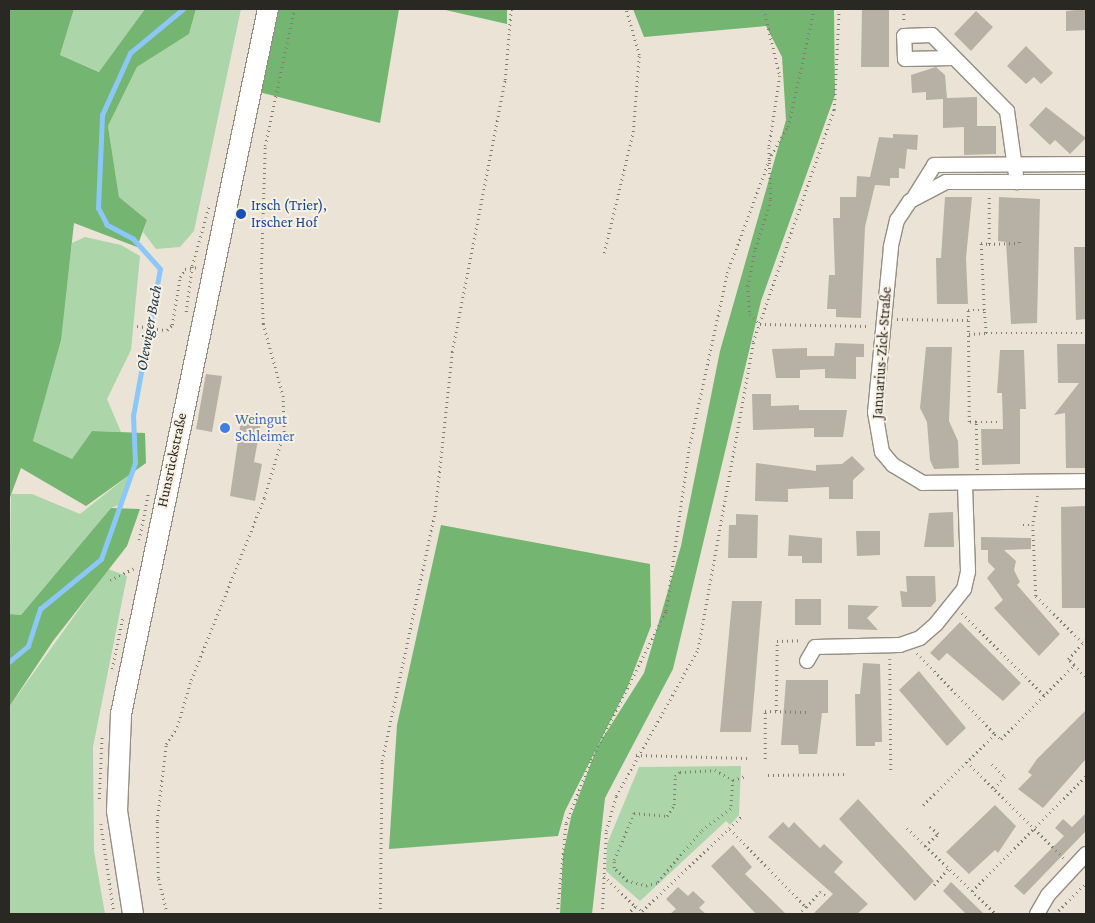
<!DOCTYPE html>
<meta charset="utf-8">
<style>
body{margin:0}
#map{position:relative;width:1095px;height:923px;overflow:hidden;background:#ebe3d6;font-family:"Crimson Pro",serif}
div>[style]{position:absolute}
[style*='--x']{left:calc(var(--x)*1px);top:calc(var(--y)*1px);width:calc(var(--w)*1px);rotate:calc(var(--a)*1deg)}
.green>*{inset:0;background:#acd6a9}
.forest>*{inset:0;background:#73b571}
.stream>*{height:4.5px;margin:-2.25px;padding:0 2.25px;transform-origin:2.25px;border-radius:2.25px;background:#8cc7f9}
.building>*{inset:0;background:#b7b0a4}
.path>*{height:2.5px;margin-top:-1.25px;transform-origin:0;background:repeating-linear-gradient(90deg,#817c74 0 1px,transparent 0 5px)}
.roads{filter:drop-shadow(1px 0 #958e83) drop-shadow(-1px 0 #958e83) drop-shadow(0 1px #958e83) drop-shadow(0 -1px #958e83)}
.minor>*{height:14px;margin:-7px;padding:0 7px;transform-origin:7px;border-radius:7px;background:#fff}
.secondary>*{height:20px;margin:-10px;padding:0 10px;transform-origin:10px;border-radius:10px;background:#fff}
.dots>*{width:14px;height:14px;translate:-50% -50%;box-sizing:border-box;border:2px solid #f8f0e3;border-radius:50%}
span{translate:-50% -50%;white-space:nowrap;text-align:center;line-height:1.15;-webkit-text-stroke:4px #f8f0e3;paint-order:stroke}
.transit-label{font-size:15px;color:#164399}
.left{translate:0 -50%;text-align:left}
.street-label{font-size:15px;color:#2a2823}
.shop-label{font-size:15px;color:#366cbe}
.water-label{font-size:16px;color:#12324b;font-style:italic}
.frame{position:absolute;inset:0;border:10px solid #2a2823;pointer-events:none}
</style>
<div id="map">
<div class="green">
<div style="clip-path:polygon(74px 9px,145px 9px,100px 72px,60px 55px)"></div>
<div style="clip-path:polygon(196px 9px,241px 9px,194px 231px,180px 247px,156px 249px,143px 232px,147px 220px,119px 197px,108px 126px,137px 67px,189px 34px)"></div>
<div style="clip-path:polygon(85px 237px,121px 245px,140px 256px,131px 350px,107px 399px,121px 432px,92px 431px,72px 459px,33px 441px,59px 344px,72px 243px)"></div>
<div style="clip-path:polygon(129px 475px,121px 504px,111px 508px,21px 615px,9px 614px,11px 494px,32px 494px,80px 514px)"></div>
<div style="clip-path:polygon(108px 569px,127px 576px,93px 747px,94px 851px,105px 914px,9px 914px,9px 707px)"></div>
<div style="clip-path:polygon(741px 766px,739px 815px,730px 825px,726px 821px,640px 901px,606px 871px,607px 844px,639px 767px)"></div>
</div>
<div class="forest">
<div style="clip-path:polygon(9px 9px,74px 9px,60px 55px,99px 72px,145px 9px,196px 9px,189px 34px,137px 67px,108px 126px,119px 197px,147px 220px,137px 247px,74px 223px,61px 340px,33px 441px,72px 459px,92px 431px,145px 433px,146px 463px,86px 506px,21px 468px,9px 500px)"></div>
<div style="clip-path:polygon(276px 9px,399px 9px,380px 123px,259px 92px)"></div>
<div style="clip-path:polygon(441px 9px,507px 9px,507px 24px)"></div>
<div style="clip-path:polygon(633px 9px,834px 9px,835px 95px,761px 301px,673px 669px,605px 798px,592px 914px,560px 914px,563px 855px,571px 817px,597px 747px,644px 673px,681px 546px,720px 351px,786px 120px,782px 57px,766px 26px,644px 37px)"></div>
<div style="clip-path:polygon(111px 508px,140px 509px,127px 546px,53px 641px,9px 707px,9px 725px,9px 614px,21px 615px)"></div>
<div style="clip-path:polygon(441px 525px,650px 564px,651px 626px,628px 686px,565px 811px,558px 836px,389px 849px,397px 725px)"></div>
</div>
<div class="stream">
<div style="--x:9;--y:662;--w:25;--a:-40"></div>
<div style="--x:28;--y:646;--w:39;--a:-72"></div>
<div style="--x:40;--y:609;--w:79;--a:-39.3"></div>
<div style="--x:101;--y:559;--w:102;--a:-70.5"></div>
<div style="--x:135;--y:463;--w:47;--a:-92.4"></div>
<div style="--x:133;--y:416;--w:149;--a:-79.6"></div>
<div style="--x:160;--y:269;--w:40;--a:-132"></div>
<div style="--x:133;--y:239;--w:30;--a:-152"></div>
<div style="--x:107;--y:225;--w:19;--a:-118"></div>
<div style="--x:98;--y:208;--w:93;--a:-87.5"></div>
<div style="--x:102;--y:115;--w:68;--a:-65.7"></div>
<div style="--x:130;--y:53;--w:69;--a:-39.7"></div>
</div>
<div class="building">
<div style="clip-path:polygon(862px 9px,889px 9px,889px 67px,861px 67px)"></div>
<div style="clip-path:polygon(1086px 9px,1086px 30px,1066px 31px,1066px 11px)"></div>
<div style="clip-path:polygon(976px 11px,993px 27px,971px 51px,954px 34px)"></div>
<div style="clip-path:polygon(1026px 46px,1053px 73px,1041px 84px,1034px 77px,1026px 84px,1007px 66px)"></div>
<div style="clip-path:polygon(936px 67px,945px 75px,947px 98px,977px 97px,977px 126px,996px 126px,996px 154px,964px 155px,964px 127px,943px 128px,943px 99px,926px 100px,926px 92px,912px 93px,911px 75px)"></div>
<div style="clip-path:polygon(1046px 107px,1086px 138px,1070px 154px,1055px 140px,1050px 145px,1029px 125px)"></div>
<div style="clip-path:polygon(893px 134px,918px 135px,917px 150px,907px 149px,905px 169px,899px 168px,899px 178px,890px 178px,890px 186px,875px 185px,865px 227px,861px 318px,836px 317px,836px 309px,827px 309px,829px 275px,835px 275px,833px 218px,840px 218px,840px 197px,856px 197px,857px 176px,870px 177px,879px 137px,893px 138px)"></div>
<div style="clip-path:polygon(945px 197px,972px 197px,966px 258px,968px 304px,937px 304px,936px 258px,941px 258px)"></div>
<div style="clip-path:polygon(999px 197px,1040px 199px,1037px 323px,1011px 324px,1006px 242px,998px 241px)"></div>
<div style="clip-path:polygon(1074px 247px,1086px 247px,1086px 319px,1076px 320px)"></div>
<div style="clip-path:polygon(835px 343px,864px 344px,864px 357px,856px 357px,856px 379px,825px 378px,825px 369px,800px 370px,800px 378px,776px 378px,772px 349px,807px 348px,807px 356px,834px 356px)"></div>
<div style="clip-path:polygon(1057px 344px,1086px 344px,1086px 468px,1066px 468px,1065px 413px,1054px 415px,1079px 383px,1058px 383px)"></div>
<div style="clip-path:polygon(926px 347px,952px 347px,949px 421px,958px 441px,959px 468px,934px 469px,930px 460px,927px 422px,920px 408px)"></div>
<div style="clip-path:polygon(1000px 350px,1024px 350px,1026px 409px,1020px 409px,1020px 464px,982px 465px,981px 429px,1003px 429px,1002px 393px,997px 393px)"></div>
<div style="clip-path:polygon(206px 374px,222px 376px,212px 432px,196px 429px)"></div>
<div style="clip-path:polygon(752px 394px,771px 394px,771px 406px,799px 405px,799px 410px,847px 410px,843px 437px,814px 437px,814px 428px,753px 430px)"></div>
<div style="clip-path:polygon(242px 413px,262px 417px,254px 462px,262px 464px,255px 501px,230px 496px)"></div>
<div style="clip-path:polygon(852px 456px,865px 469px,853px 480px,853px 499px,829px 499px,829px 487px,788px 489px,788px 502px,755px 501px,756px 463px,816px 471px,816px 465px,842px 464px)"></div>
<div style="clip-path:polygon(1086px 506px,1086px 608px,1062px 608px,1061px 507px)"></div>
<div style="clip-path:polygon(953px 512px,954px 547px,924px 547px,929px 513px)"></div>
<div style="clip-path:polygon(736px 514px,758px 515px,757px 558px,728px 558px,729px 525px,736px 525px)"></div>
<div style="clip-path:polygon(856px 531px,880px 531px,880px 555px,857px 556px)"></div>
<div style="clip-path:polygon(789px 535px,822px 538px,822px 563px,802px 563px,802px 556px,788px 556px)"></div>
<div style="clip-path:polygon(981px 537px,1031px 538px,1031px 549px,1004px 550px,1016px 561px,1014px 570px,1020px 582px,1017px 585px,1060px 634px,1039px 656px,994px 608px,1003px 600px,987px 578px,995px 569px,988px 562px,988px 550px,981px 550px)"></div>
<div style="clip-path:polygon(906px 576px,935px 576px,936px 601px,931px 607px,902px 607px,900px 591px,907px 592px)"></div>
<div style="clip-path:polygon(795px 599px,821px 599px,821px 625px,795px 625px)"></div>
<div style="clip-path:polygon(732px 601px,762px 601px,751px 732px,720px 732px)"></div>
<div style="clip-path:polygon(848px 605px,879px 606px,867px 618px,878px 630px,848px 629px)"></div>
<div style="clip-path:polygon(960px 622px,1021px 683px,1003px 701px,947px 653px,939px 661px,930px 653px)"></div>
<div style="clip-path:polygon(863px 663px,880px 664px,882px 742px,875px 742px,875px 746px,856px 746px,855px 694px,860px 694px)"></div>
<div style="clip-path:polygon(919px 671px,966px 728px,947px 746px,899px 690px)"></div>
<div style="clip-path:polygon(786px 680px,828px 680px,828px 713px,822px 713px,817px 754px,799px 754px,798px 745px,781px 745px)"></div>
<div style="clip-path:polygon(1086px 710px,1086px 759px,1043px 808px,1018px 789px,1032px 775px,1028px 772px,1037px 759px)"></div>
<div style="clip-path:polygon(858px 799px,934px 881px,915px 901px,839px 819px)"></div>
<div style="clip-path:polygon(995px 805px,1016px 826px,998px 853px,995px 850px,969px 874px,946px 852px)"></div>
<div style="clip-path:polygon(1086px 813px,1086px 831px,1024px 895px,1014px 886px,1064px 836px,1055px 828px,1063px 819px,1072px 827px)"></div>
<div style="clip-path:polygon(783px 822px,789px 828px,794px 822px,820px 848px,824px 844px,843px 862px,834px 872px,868px 904px,857px 914px,813px 914px,833px 894px,768px 837px)"></div>
<div style="clip-path:polygon(733px 845px,752px 867px,745px 874px,786px 914px,756px 914px,711px 866px)"></div>
<div style="clip-path:polygon(951px 882px,984px 914px,966px 914px,943px 891px)"></div>
<div style="clip-path:polygon(678px 887px,688px 896px,693px 891px,705px 902px,699px 908px,706px 914px,670px 914px,676px 909px,666px 899px)"></div>
</div>
<div class="path">
<div style="--x:764;--y:9;--w:69;--a:76.6"></div>
<div style="--x:780;--y:76;--w:73;--a:98.7"></div>
<div style="--x:769;--y:148;--w:52;--a:87.8"></div>
<div style="--x:771;--y:200;--w:53;--a:107.4"></div>
<div style="--x:755;--y:251;--w:36;--a:101"></div>
<div style="--x:748;--y:286;--w:28;--a:86"></div>
<div style="--x:750;--y:314;--w:14;--a:45"></div>
<div style="--x:760;--y:324;--w:109;--a:1.1"></div>
<div style="--x:904;--y:9;--w:13;--a:90"></div>
<div style="--x:989;--y:244;--w:30;--a:-2"></div>
<div style="--x:1019;--y:243;--w:4;--a:-90"></div>
<div style="--x:604;--y:253;--w:124;--a:-76.5"></div>
<div style="--x:633;--y:132;--w:77;--a:-85.5"></div>
<div style="--x:639;--y:55;--w:48;--a:-105.8"></div>
<div style="--x:186;--y:312;--w:46;--a:-82.6"></div>
<div style="--x:192;--y:266;--w:62;--a:-74.2"></div>
<div style="--x:897;--y:319;--w:71;--a:0.8"></div>
<div style="--x:137;--y:326;--w:30;--a:8"></div>
<div style="--x:167;--y:330;--w:7;--a:-45"></div>
<div style="--x:172;--y:325;--w:49;--a:-80.5"></div>
<div style="--x:180;--y:277;--w:9;--a:-58"></div>
<div style="--x:185;--y:269;--w:13;--a:-9"></div>
<div style="--x:986;--y:333;--w:100;--a:0"></div>
<div style="--x:969;--y:334;--w:17;--a:-3"></div>
<div style="--x:986;--y:333;--w:23;--a:-95"></div>
<div style="--x:976;--y:422;--w:25;--a:0"></div>
<div style="--x:977;--y:470;--w:48;--a:-91.2"></div>
<div style="--x:976;--y:422;--w:7;--a:180"></div>
<div style="--x:969;--y:422;--w:112;--a:-90.5"></div>
<div style="--x:968;--y:310;--w:16;--a:0"></div>
<div style="--x:984;--y:310;--w:67;--a:-92.6"></div>
<div style="--x:981;--y:243;--w:8;--a:7"></div>
<div style="--x:989;--y:244;--w:48;--a:-90"></div>
<div style="--x:1038;--y:496;--w:29;--a:100"></div>
<div style="--x:1033;--y:525;--w:71;--a:87.6"></div>
<div style="--x:1036;--y:596;--w:66;--a:45"></div>
<div style="--x:1023;--y:525;--w:10;--a:0"></div>
<div style="--x:139;--y:540;--w:47;--a:-78.9"></div>
<div style="--x:110;--y:580;--w:28;--a:-26"></div>
<div style="--x:962;--y:613;--w:116;--a:45"></div>
<div style="--x:917;--y:653;--w:112;--a:46.1"></div>
<div style="--x:890;--y:659;--w:113;--a:89.5"></div>
<div style="--x:1074;--y:665;--w:17;--a:45"></div>
<div style="--x:112;--y:669;--w:54;--a:-78.3"></div>
<div style="--x:776;--y:711;--w:70;--a:-89.2"></div>
<div style="--x:777;--y:641;--w:25;--a:-2"></div>
<div style="--x:636;--y:755;--w:111;--a:1.5"></div>
<div style="--x:765;--y:759;--w:48;--a:-90"></div>
<div style="--x:765;--y:711;--w:41;--a:1.4"></div>
<div style="--x:967;--y:762;--w:136;--a:44.7"></div>
<div style="--x:992;--y:764;--w:18;--a:45"></div>
<div style="--x:1005;--y:777;--w:16;--a:133"></div>
<div style="--x:715;--y:770;--w:21;--a:29"></div>
<div style="--x:733;--y:780;--w:29;--a:94"></div>
<div style="--x:731;--y:809;--w:38;--a:143"></div>
<div style="--x:701;--y:832;--w:67;--a:130.8"></div>
<div style="--x:657;--y:883;--w:10;--a:163"></div>
<div style="--x:647;--y:886;--w:21;--a:-166"></div>
<div style="--x:627;--y:881;--w:18;--a:-135"></div>
<div style="--x:614;--y:868;--w:8;--a:-90"></div>
<div style="--x:614;--y:860;--w:51;--a:-66.9"></div>
<div style="--x:634;--y:813;--w:33;--a:5"></div>
<div style="--x:667;--y:816;--w:13;--a:-58"></div>
<div style="--x:674;--y:805;--w:29;--a:-88"></div>
<div style="--x:675;--y:776;--w:6;--a:-39"></div>
<div style="--x:680;--y:772;--w:35;--a:-3"></div>
<div style="--x:768;--y:775;--w:80;--a:-0.7"></div>
<div style="--x:733;--y:780;--w:13;--a:-18"></div>
<div style="--x:99;--y:799;--w:65;--a:-87.4"></div>
<div style="--x:923;--y:805;--w:101;--a:-44.6"></div>
<div style="--x:995;--y:734;--w:8;--a:40"></div>
<div style="--x:1001;--y:739;--w:104;--a:-45.4"></div>
<div style="--x:1074;--y:665;--w:8;--a:-135"></div>
<div style="--x:1068;--y:659;--w:26;--a:-47"></div>
<div style="--x:101;--y:824;--w:89;--a:81.6"></div>
<div style="--x:907;--y:828;--w:124;--a:44"></div>
<div style="--x:730;--y:829;--w:109;--a:45.7"></div>
<div style="--x:806;--y:907;--w:10;--a:135"></div>
<div style="--x:925;--y:846;--w:18;--a:-43"></div>
<div style="--x:938;--y:834;--w:11;--a:-139"></div>
<div style="--x:604;--y:876;--w:43;--a:44.1"></div>
<div style="--x:934;--y:885;--w:23;--a:-49"></div>
<div style="--x:972;--y:891;--w:162;--a:-45.3"></div>
<div style="--x:806;--y:907;--w:21;--a:-47"></div>
<div style="--x:820;--y:892;--w:6;--a:31"></div>
<div style="--x:167;--y:914;--w:37;--a:-104"></div>
<div style="--x:158;--y:878;--w:57;--a:-91"></div>
<div style="--x:157;--y:821;--w:78;--a:-83.3"></div>
<div style="--x:166;--y:744;--w:20;--a:-57"></div>
<div style="--x:177;--y:727;--w:49;--a:-73.4"></div>
<div style="--x:191;--y:680;--w:196;--a:-68.1"></div>
<div style="--x:264;--y:498;--w:69;--a:-73.1"></div>
<div style="--x:284;--y:432;--w:35;--a:-92"></div>
<div style="--x:283;--y:397;--w:76;--a:-105.3"></div>
<div style="--x:263;--y:324;--w:50;--a:-92.3"></div>
<div style="--x:261;--y:274;--w:128;--a:-88.2"></div>
<div style="--x:265;--y:146;--w:140;--a:-78"></div>
<div style="--x:380;--y:914;--w:153;--a:-89.3"></div>
<div style="--x:382;--y:761;--w:255;--a:-78"></div>
<div style="--x:435;--y:512;--w:161;--a:-83.9"></div>
<div style="--x:452;--y:352;--w:277;--a:-79"></div>
<div style="--x:505;--y:80;--w:71;--a:-85.2"></div>
<div style="--x:557;--y:914;--w:91;--a:-84.4"></div>
<div style="--x:566;--y:823;--w:68;--a:-68.4"></div>
<div style="--x:591;--y:760;--w:167;--a:-63.3"></div>
<div style="--x:666;--y:611;--w:165;--a:-82"></div>
<div style="--x:689;--y:448;--w:179;--a:-77.7"></div>
<div style="--x:727;--y:273;--w:126;--a:-69.6"></div>
<div style="--x:771;--y:155;--w:33;--a:-59"></div>
<div style="--x:788;--y:127;--w:121;--a:-77.6"></div>
<div style="--x:602;--y:914;--w:83;--a:-87.2"></div>
<div style="--x:606;--y:831;--w:36;--a:-74"></div>
<div style="--x:616;--y:796;--w:168;--a:-60.8"></div>
<div style="--x:698;--y:649;--w:312;--a:-79.8"></div>
<div style="--x:753;--y:342;--w:246;--a:-70.8"></div>
<div style="--x:834;--y:110;--w:101;--a:-87.2"></div>
<div style="--x:627;--y:914;--w:12;--a:-42"></div>
<div style="--x:636;--y:906;--w:8;--a:40"></div>
<div style="--x:642;--y:911;--w:137;--a:-43.5"></div>
<div style="--x:1055;--y:914;--w:44;--a:-45"></div>
</div>
<div class="roads">
<div class="minor">
<div style="--x:952;--y:58;--w:47;--a:178.8"></div>
<div style="--x:905;--y:59;--w:23;--a:-92"></div>
<div style="--x:904;--y:36;--w:28;--a:-2"></div>
<div style="--x:932;--y:35;--w:107;--a:45.4"></div>
<div style="--x:1007;--y:111;--w:72;--a:82"></div>
<div style="--x:1086;--y:182;--w:140;--a:180"></div>
<div style="--x:946;--y:182;--w:41;--a:152.2"></div>
<div style="--x:910;--y:201;--w:23;--a:124"></div>
<div style="--x:897;--y:220;--w:28;--a:103"></div>
<div style="--x:891;--y:247;--w:166;--a:95.5"></div>
<div style="--x:875;--y:412;--w:41;--a:80.1"></div>
<div style="--x:882;--y:452;--w:17;--a:50"></div>
<div style="--x:893;--y:465;--w:35;--a:31"></div>
<div style="--x:923;--y:483;--w:163;--a:-0.7"></div>
<div style="--x:915;--y:196;--w:36;--a:-58"></div>
<div style="--x:934;--y:165;--w:152;--a:-0.4"></div>
<div style="--x:807;--y:661;--w:16;--a:-60"></div>
<div style="--x:815;--y:647;--w:85;--a:-1.3"></div>
<div style="--x:900;--y:645;--w:21;--a:-19"></div>
<div style="--x:920;--y:638;--w:21;--a:-41"></div>
<div style="--x:936;--y:624;--w:45;--a:-51.3"></div>
<div style="--x:964;--y:589;--w:18;--a:-77"></div>
<div style="--x:968;--y:571;--w:86;--a:-92"></div>
<div style="--x:1037;--y:914;--w:22;--a:-60"></div>
<div style="--x:1048;--y:895;--w:56;--a:-47.2"></div>
</div>
<div class="secondary">
<div style="--x:133;--y:914;--w:104;--a:-98.8"></div>
<div style="--x:117;--y:811;--w:97;--a:-87.6"></div>
<div style="--x:121;--y:714;--w:720;--a:-78.22"></div>
</div>
</div>
<div class="dots">
<div style="left:241px;top:214px;background:#1a4fb4"></div>
<div style="left:225px;top:428px;background:#3f7fe0"></div>
</div>
<div class="transit-label">
<span class="left" style="left:251px;top:214px">Irsch (Trier),<br>Irscher Hof</span>
</div>
<div class="street-label">
<span style="left:882px;top:353px;rotate:-86deg">Januarius-Zick-Straße</span>
<span style="left:172px;top:460px;rotate:-78deg">Hunsrückstraße</span>
</div>
<div class="shop-label">
<span class="left" style="left:235px;top:428px">Weingut<br>Schleimer</span>
</div>
<div class="water-label">
<span style="left:149px;top:328px;rotate:-80deg">Olewiger Bach</span>
</div>
<div class="frame"></div>
</div>
